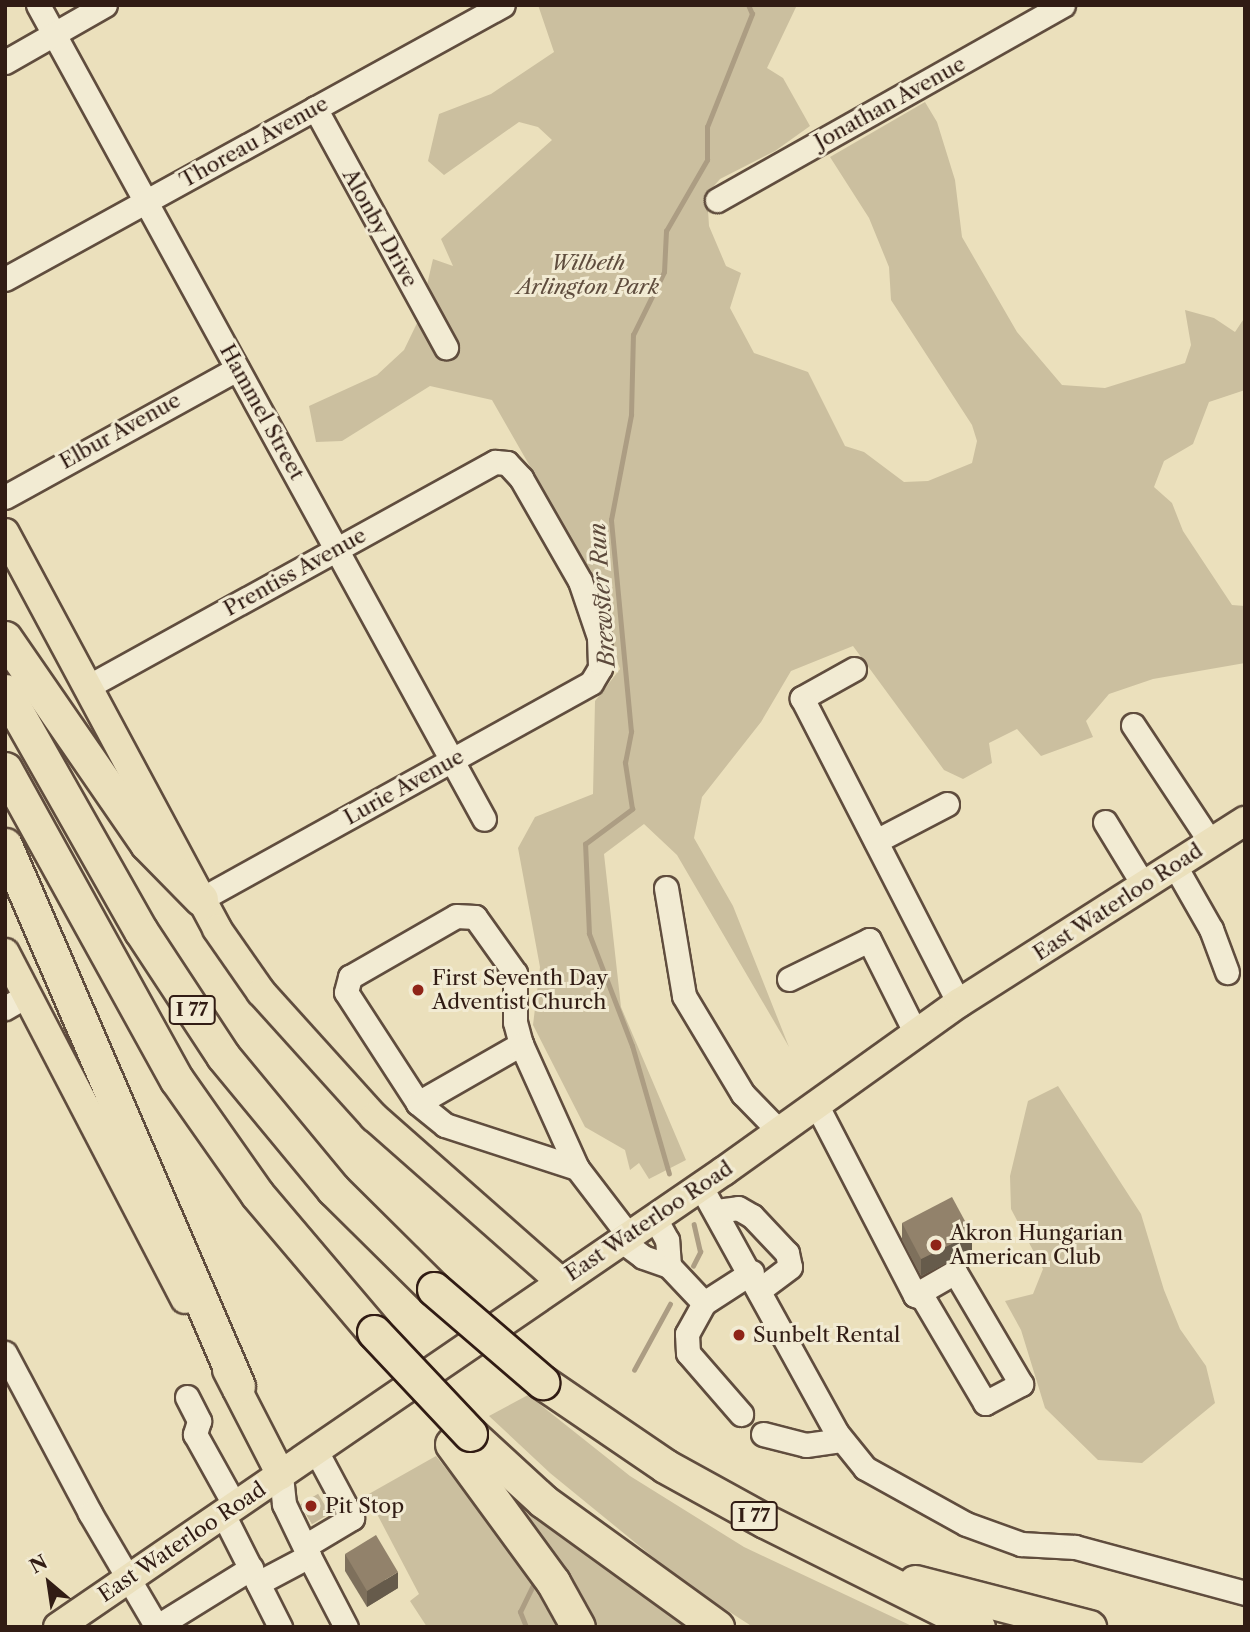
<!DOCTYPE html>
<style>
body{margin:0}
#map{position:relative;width:1250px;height:1632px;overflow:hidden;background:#ebe0bc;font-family:"Libre Caslon Text",serif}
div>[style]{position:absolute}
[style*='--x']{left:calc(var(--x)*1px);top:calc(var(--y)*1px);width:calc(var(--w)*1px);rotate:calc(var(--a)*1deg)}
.green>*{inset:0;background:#cbbf9f}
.stream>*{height:4.5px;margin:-2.25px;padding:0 2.25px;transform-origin:2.25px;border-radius:2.25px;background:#ac9d83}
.minor-tunnel>*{height:23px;margin-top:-11.5px;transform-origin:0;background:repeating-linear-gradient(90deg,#c6b99a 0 23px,transparent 0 34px)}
.roads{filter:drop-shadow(2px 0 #604d3e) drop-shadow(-2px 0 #604d3e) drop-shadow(0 2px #604d3e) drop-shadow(0 -2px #604d3e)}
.minor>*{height:23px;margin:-11.5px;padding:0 11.5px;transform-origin:11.5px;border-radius:11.5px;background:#f2ebd3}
.major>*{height:28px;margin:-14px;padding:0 14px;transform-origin:14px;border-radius:14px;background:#ebe0bc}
.highway>*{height:33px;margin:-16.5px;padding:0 16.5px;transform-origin:16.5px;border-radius:16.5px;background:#ebe0bc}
.bridges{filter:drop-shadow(2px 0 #311c14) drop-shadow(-2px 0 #311c14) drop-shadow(0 2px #311c14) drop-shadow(0 -2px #311c14)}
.highway-bridge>*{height:33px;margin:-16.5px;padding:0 16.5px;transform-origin:16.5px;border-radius:16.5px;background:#ebe0bc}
.wall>*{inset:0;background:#7e705c}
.shaded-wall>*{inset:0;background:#665b4b}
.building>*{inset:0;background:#92826b}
.dots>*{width:19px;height:19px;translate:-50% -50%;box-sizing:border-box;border:4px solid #f2ebd3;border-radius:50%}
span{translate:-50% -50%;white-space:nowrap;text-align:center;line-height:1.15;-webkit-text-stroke:6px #f2ebd3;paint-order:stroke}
.shield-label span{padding:2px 5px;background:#f2ebd3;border:2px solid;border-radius:5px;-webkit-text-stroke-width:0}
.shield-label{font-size:19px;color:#311c14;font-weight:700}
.street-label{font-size:21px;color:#311c14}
.park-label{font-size:21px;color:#5f4d3e;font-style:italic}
.poi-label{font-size:21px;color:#311c14}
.left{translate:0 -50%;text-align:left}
.water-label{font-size:23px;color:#5c493b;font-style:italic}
.frame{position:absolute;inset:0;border:7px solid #311c14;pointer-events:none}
.north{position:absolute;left:14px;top:1548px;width:70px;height:70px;-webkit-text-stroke:5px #f2ebd3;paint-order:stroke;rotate:331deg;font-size:19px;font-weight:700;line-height:28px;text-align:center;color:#311c14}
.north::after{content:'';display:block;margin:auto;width:24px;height:32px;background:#311c14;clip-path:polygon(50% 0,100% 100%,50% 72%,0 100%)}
</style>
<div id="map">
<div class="green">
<div style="clip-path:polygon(538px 5px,797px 5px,767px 68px,783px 78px,810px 126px,775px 151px,720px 179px,707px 194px,709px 226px,726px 266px,741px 273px,730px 308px,754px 353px,808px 372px,845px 446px,864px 452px,904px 482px,928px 481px,972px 463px,977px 441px,972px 425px,891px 300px,889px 267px,869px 218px,830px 157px,925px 102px,937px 122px,955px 180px,962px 237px,1017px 332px,1062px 385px,1105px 388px,1185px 363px,1191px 345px,1185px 310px,1214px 318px,1235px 332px,1245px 317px,1245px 390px,1209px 402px,1193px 444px,1164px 461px,1154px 487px,1172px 503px,1183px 531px,1232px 605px,1245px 606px,1245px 663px,1153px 679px,1109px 694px,1086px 721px,1093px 737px,1041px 756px,1017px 729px,989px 743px,992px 763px,963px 779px,944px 770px,853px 646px,791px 671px,761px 722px,702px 797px,694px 838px,733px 906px,789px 1047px,677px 855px,644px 824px,604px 854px,621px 1007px,686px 1160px,649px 1179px,639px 1163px,630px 1170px,625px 1150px,585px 1127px,533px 1025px,540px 967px,518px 848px,535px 817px,593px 794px,595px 701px,620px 669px,571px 538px,492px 400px,430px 386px,342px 441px,316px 442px,309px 406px,377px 375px,404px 350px,419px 319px,433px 259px,453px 266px,441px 239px,552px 140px,538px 127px,519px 122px,444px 175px,428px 161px,439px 114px,491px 94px,554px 52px)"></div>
<div style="clip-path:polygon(1058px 1086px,1141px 1214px,1164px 1290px,1180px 1329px,1206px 1366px,1215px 1403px,1142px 1463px,1098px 1460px,1045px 1408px,1021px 1330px,1005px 1301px,1033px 1294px,1043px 1269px,1011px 1209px,1010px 1176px,1028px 1101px)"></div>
<div style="clip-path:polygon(528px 1395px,630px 1476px,744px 1547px,914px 1627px,753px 1627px,686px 1584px,550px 1473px,489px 1416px)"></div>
<div style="clip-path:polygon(436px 1456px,548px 1598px,563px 1627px,427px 1627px,410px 1601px,419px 1594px,367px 1495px)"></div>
<div style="clip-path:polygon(517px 1489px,708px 1627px,587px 1627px,497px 1496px)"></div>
</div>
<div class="stream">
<div style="--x:669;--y:1174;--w:133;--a:-106.1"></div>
<div style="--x:632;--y:1046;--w:120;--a:-111"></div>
<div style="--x:589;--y:934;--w:90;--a:-92.5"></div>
<div style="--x:585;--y:844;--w:59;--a:-36.7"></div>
<div style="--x:632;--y:809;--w:47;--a:-98.7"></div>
<div style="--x:625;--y:763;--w:32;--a:-79"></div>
<div style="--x:631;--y:732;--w:213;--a:-95.4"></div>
<div style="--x:611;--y:520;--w:107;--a:-79.2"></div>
<div style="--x:631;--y:415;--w:80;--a:-88.6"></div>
<div style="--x:633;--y:335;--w:70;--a:-63.8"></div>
<div style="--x:664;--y:272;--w:41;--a:-87.2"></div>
<div style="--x:666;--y:231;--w:82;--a:-60"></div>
<div style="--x:707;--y:160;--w:33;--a:-90"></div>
<div style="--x:707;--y:127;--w:122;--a:-68.3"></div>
<div style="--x:752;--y:14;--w:10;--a:-114"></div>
<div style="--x:693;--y:1266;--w:16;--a:-63"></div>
<div style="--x:700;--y:1252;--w:28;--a:-103"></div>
<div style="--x:634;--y:1370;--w:75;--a:-61.4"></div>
<div style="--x:526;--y:1627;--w:16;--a:-112"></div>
<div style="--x:520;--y:1612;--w:30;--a:-64"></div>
</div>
<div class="minor-tunnel">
<div style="--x:306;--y:1514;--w:21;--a:-31"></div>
</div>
<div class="roads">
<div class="minor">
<div style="--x:38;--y:5;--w:928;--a:61.28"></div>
<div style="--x:5;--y:62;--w:115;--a:-29.7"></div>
<div style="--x:315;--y:108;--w:273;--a:61.3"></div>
<div style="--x:717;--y:200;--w:397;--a:-29.4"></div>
<div style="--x:5;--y:279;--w:568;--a:-28.82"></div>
<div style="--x:5;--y:497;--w:265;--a:-28.9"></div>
<div style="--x:854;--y:669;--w:60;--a:150.9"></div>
<div style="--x:802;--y:698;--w:343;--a:62.8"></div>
<div style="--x:89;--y:686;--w:464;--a:-28.9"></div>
<div style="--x:495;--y:462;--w:12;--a:5"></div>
<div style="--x:507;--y:463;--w:21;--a:47"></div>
<div style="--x:521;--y:478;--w:119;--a:60.2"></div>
<div style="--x:580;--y:581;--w:59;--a:71.3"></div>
<div style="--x:599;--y:637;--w:31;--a:88"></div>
<div style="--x:600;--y:668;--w:17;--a:121"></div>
<div style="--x:591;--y:683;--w:446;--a:151"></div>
<div style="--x:1133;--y:725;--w:141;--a:56.5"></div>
<div style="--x:1105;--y:822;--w:75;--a:58.6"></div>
<div style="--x:876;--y:841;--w:80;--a:-27.5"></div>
<div style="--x:1175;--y:866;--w:73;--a:60.3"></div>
<div style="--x:1211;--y:929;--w:46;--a:69.6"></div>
<div style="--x:666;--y:888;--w:109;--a:80.5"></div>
<div style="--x:684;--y:996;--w:114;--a:59"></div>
<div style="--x:743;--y:1094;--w:52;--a:45.8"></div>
<div style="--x:789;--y:979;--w:89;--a:-26"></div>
<div style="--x:869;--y:940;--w:105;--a:63.4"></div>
<div style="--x:5;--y:1008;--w:24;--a:-30"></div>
<div style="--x:418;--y:1103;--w:132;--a:-123"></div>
<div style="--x:346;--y:992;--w:16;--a:-75"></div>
<div style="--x:350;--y:977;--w:122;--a:-29.9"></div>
<div style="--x:456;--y:916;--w:19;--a:3"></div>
<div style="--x:475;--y:917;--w:69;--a:54.5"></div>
<div style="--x:515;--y:973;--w:49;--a:90"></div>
<div style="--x:515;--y:1022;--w:23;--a:75"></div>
<div style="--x:816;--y:1104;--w:215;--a:62.6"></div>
<div style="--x:915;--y:1295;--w:9;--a:21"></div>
<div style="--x:923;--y:1298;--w:122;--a:59.4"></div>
<div style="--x:985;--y:1403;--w:41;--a:-27.8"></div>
<div style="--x:1021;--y:1384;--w:130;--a:-120.5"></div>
<div style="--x:955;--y:1272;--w:46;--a:150.1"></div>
<div style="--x:577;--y:1168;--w:139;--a:-162"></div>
<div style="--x:445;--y:1125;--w:35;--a:-141"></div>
<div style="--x:418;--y:1103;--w:119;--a:-29.8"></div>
<div style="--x:521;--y:1044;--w:136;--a:65.7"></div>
<div style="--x:577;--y:1168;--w:86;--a:52.6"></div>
<div style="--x:701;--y:1187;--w:280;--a:61.1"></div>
<div style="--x:836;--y:1432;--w:46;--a:51.1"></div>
<div style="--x:865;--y:1468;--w:115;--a:29"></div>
<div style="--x:966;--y:1524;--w:59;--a:20"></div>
<div style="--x:1021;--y:1544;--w:54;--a:3.2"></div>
<div style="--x:1075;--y:1547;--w:176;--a:15.1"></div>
<div style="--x:717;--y:1211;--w:21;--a:-8"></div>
<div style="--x:738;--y:1208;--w:16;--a:30"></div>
<div style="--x:752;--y:1216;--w:51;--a:46.6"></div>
<div style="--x:787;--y:1253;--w:14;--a:78"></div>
<div style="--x:790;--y:1267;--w:36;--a:143"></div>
<div style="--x:622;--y:1241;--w:26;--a:37"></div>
<div style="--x:643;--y:1257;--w:28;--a:19"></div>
<div style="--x:669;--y:1266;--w:26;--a:-94"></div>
<div style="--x:667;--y:1240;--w:25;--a:-119"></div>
<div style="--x:669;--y:1266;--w:51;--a:46.6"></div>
<div style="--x:704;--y:1303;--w:57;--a:-32.9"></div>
<div style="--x:704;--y:1303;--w:35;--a:119"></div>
<div style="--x:687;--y:1334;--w:19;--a:87"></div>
<div style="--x:688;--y:1353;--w:81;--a:49"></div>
<div style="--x:5;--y:1353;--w:181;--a:62"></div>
<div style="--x:90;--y:1513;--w:132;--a:59.6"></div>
<div style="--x:187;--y:1397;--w:27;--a:63"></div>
<div style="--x:199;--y:1421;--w:14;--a:107"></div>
<div style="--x:195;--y:1434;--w:82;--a:60.9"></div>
<div style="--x:763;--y:1434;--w:44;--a:14.3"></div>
<div style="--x:806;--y:1445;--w:35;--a:-8"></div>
<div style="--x:223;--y:1514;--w:127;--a:63.2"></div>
<div style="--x:305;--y:1546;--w:55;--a:-30.8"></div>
<div style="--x:352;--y:1518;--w:76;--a:-118.2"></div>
<div style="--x:309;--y:1556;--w:80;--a:62.5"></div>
<div style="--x:258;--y:1583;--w:58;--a:-27.9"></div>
<div style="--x:309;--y:1556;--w:58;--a:-115.7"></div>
<div style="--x:284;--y:1504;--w:29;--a:-96"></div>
<div style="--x:156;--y:1627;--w:112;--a:-31.8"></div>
</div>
<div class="major">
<div style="--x:5;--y:533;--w:449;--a:61.8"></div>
<div style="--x:217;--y:929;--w:77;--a:55.1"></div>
<div style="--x:261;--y:992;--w:169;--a:47.9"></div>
<div style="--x:374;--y:1117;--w:249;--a:41.4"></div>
<div style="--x:5;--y:953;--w:390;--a:62.5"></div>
<div style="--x:227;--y:1370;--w:118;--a:62.8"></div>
<div style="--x:58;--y:1627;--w:807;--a:-34.4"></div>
<div style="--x:724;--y:1171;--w:289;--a:-35.6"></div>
<div style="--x:959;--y:1003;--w:339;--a:-32.5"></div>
</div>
<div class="highway">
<div style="--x:5;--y:638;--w:250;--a:55.4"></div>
<div style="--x:147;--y:844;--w:77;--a:45.5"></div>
<div style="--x:5;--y:691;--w:276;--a:60.5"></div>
<div style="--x:141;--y:931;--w:149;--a:56.7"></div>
<div style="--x:223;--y:1056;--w:173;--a:50.4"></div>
<div style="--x:333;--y:1189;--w:142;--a:44.7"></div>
<div style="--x:5;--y:769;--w:355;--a:61.1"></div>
<div style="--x:177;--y:1080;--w:139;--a:54.9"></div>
<div style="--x:257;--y:1194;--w:181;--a:49.7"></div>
<div style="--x:5;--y:845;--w:589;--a:66.7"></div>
<div style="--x:542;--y:1382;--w:149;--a:34.3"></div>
<div style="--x:665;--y:1466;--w:114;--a:28.8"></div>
<div style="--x:765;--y:1521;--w:238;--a:26.5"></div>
<div style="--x:470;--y:1434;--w:99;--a:42.5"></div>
<div style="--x:543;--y:1501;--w:215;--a:35.9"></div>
<div style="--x:452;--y:1444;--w:171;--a:53.8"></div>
<div style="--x:553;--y:1582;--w:51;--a:60.9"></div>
<div style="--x:915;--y:1582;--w:180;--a:14.5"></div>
</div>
</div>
<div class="bridges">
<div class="highway-bridge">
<div style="--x:434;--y:1289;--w:143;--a:40.7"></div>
<div style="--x:374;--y:1332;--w:140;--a:46.7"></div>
</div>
</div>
<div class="wall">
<div style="clip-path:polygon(902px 1223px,972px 1250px,921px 1276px,902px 1240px)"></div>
<div style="clip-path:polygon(345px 1554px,398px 1588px,367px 1607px,345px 1571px)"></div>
</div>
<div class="shaded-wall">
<div style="clip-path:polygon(972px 1234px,972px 1250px,921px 1276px,921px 1259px)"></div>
<div style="clip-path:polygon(398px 1572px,398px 1588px,367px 1607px,367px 1591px)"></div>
</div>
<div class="building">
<div style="clip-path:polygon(952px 1197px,972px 1234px,921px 1259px,902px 1223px)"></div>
<div style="clip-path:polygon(376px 1535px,398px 1572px,367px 1591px,345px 1554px)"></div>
</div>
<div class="dots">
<div style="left:418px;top:990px;background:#8f2418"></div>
<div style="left:936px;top:1245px;background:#8f2418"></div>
<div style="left:739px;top:1335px;background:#8f2418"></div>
<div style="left:311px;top:1506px;background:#8f2418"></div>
</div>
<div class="shield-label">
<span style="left:192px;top:1010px">I 77</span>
<span style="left:754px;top:1516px">I 77</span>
</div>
<div class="street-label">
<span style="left:890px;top:103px;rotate:-29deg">Jonathan Avenue</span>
<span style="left:254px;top:142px;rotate:-29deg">Thoreau Avenue</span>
<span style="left:380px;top:228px;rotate:61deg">Alonby Drive</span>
<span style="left:262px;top:412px;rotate:61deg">Hammel Street</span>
<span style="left:120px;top:431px;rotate:-29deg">Elbur Avenue</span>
<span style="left:295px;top:572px;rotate:-29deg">Prentiss Avenue</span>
<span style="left:404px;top:787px;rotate:-29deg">Lurie Avenue</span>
<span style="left:1118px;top:902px;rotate:-33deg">East Waterloo Road</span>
<span style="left:649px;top:1221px;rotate:-34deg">East Waterloo Road</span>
<span style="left:182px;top:1542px;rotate:-34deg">East Waterloo Road</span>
</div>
<div class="park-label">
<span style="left:588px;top:275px">Wilbeth<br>Arlington Park</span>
</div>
<div class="poi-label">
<span class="left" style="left:432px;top:990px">First Seventh Day<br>Adventist Church</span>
<span class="left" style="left:950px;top:1245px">Akron Hungarian<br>American Club</span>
<span class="left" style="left:753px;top:1335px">Sunbelt Rental</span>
<span class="left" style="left:325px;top:1506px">Pit Stop</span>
</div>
<div class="water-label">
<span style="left:602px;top:595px;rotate:-94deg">Brewster Run</span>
</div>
<div class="frame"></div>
<div class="north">N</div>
</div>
